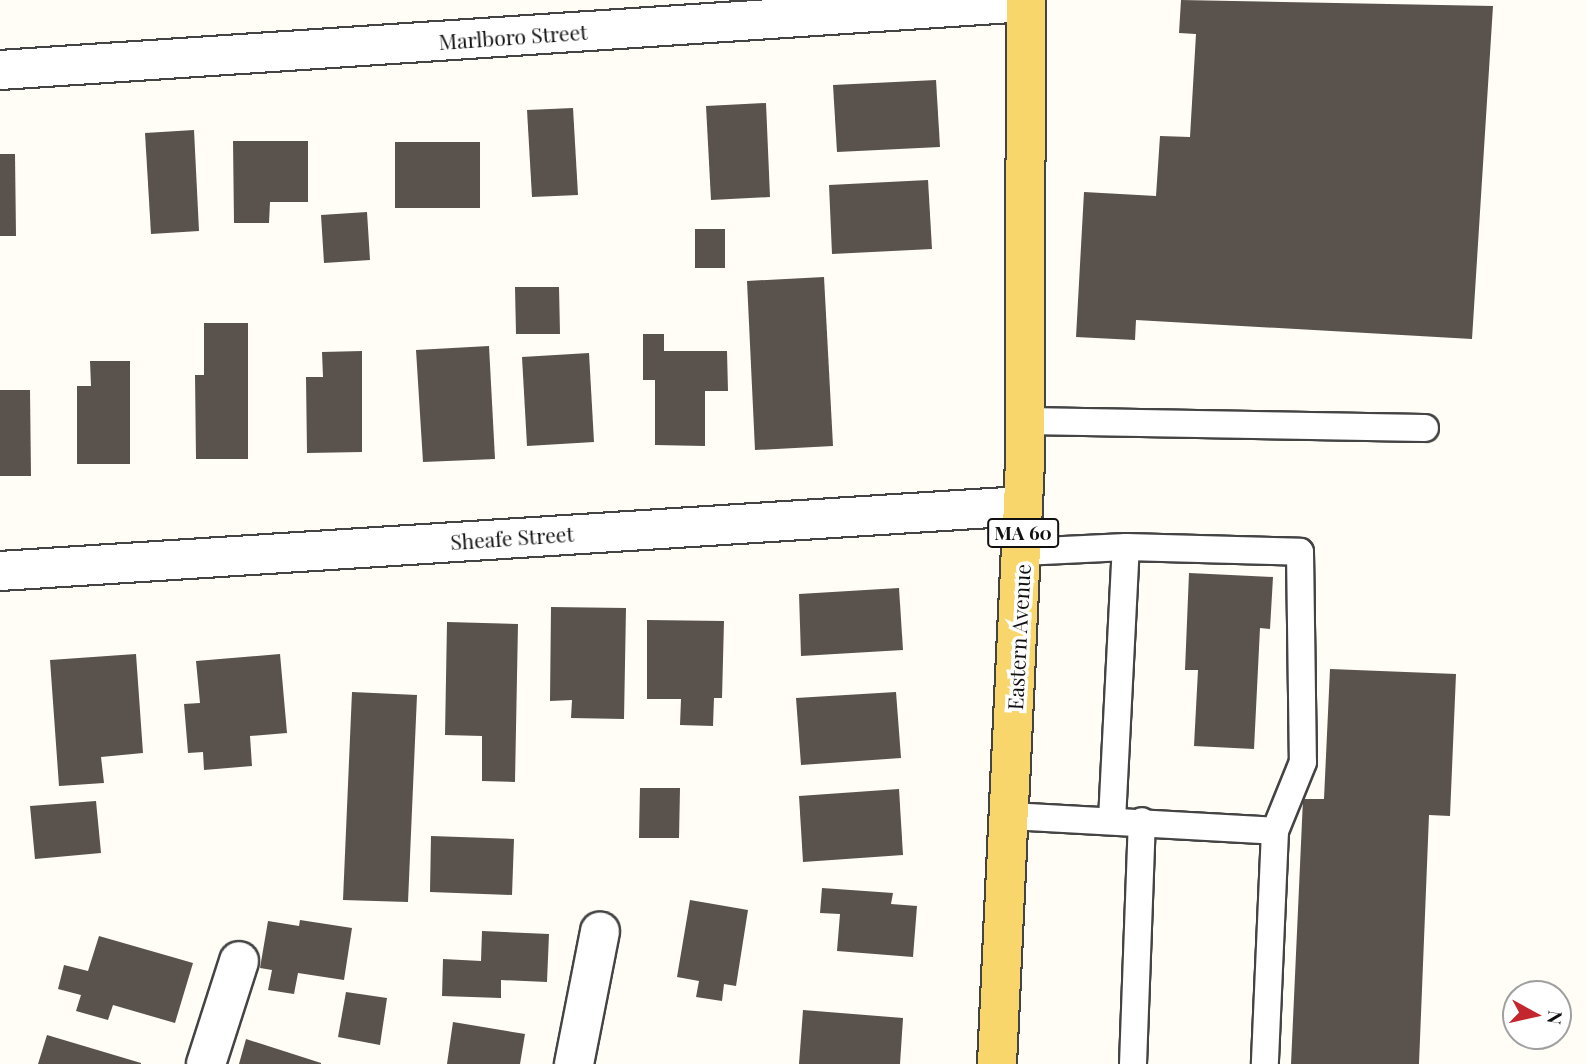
<!DOCTYPE html>
<style>
body{margin:0}
#map{position:relative;width:1586px;height:1064px;overflow:hidden;background:#fffdf5;font-family:"Playfair Display",serif}
div>[style]{position:absolute}
[style*='--x']{left:calc(var(--x)*1px);top:calc(var(--y)*1px);width:calc(var(--w)*1px);rotate:calc(var(--a)*1deg)}
.building>*{inset:0;background:#5a524d}
.roads{filter:drop-shadow(2px 0 #444) drop-shadow(-2px 0 #444) drop-shadow(0 2px #444) drop-shadow(0 -2px #444)}
.service>*{height:26px;margin:-13px;padding:0 13px;transform-origin:13px;border-radius:13px;background:#fff}
.minor>*{height:38px;margin:-19px;padding:0 19px;transform-origin:19px;border-radius:19px;background:#fff}
.primary>*{height:38px;margin:-19px;padding:0 19px;transform-origin:19px;border-radius:19px;background:#f9d66b}
span{translate:-50% -50%;white-space:nowrap;text-align:center;line-height:1.15;-webkit-text-stroke:7px #fff;paint-order:stroke}
.shield-label span{padding:2px 5px;background:#fff;border:2px solid;border-radius:5px;-webkit-text-stroke-width:0}
.shield-label{font-size:19px;color:#111;font-weight:700}
.street-label{font-size:21px;color:#111}
.north{position:absolute;left:1502px;top:980px;width:70px;height:70px;box-sizing:border-box;background:#fff;border:2px solid #a0a0a0;border-radius:50%;rotate:98deg;font-size:19px;font-weight:700;line-height:28px;text-align:center;color:#111}
.north::after{content:'';display:block;margin:auto;width:24px;height:32px;background:#c4262e;clip-path:polygon(50% 0,100% 100%,50% 72%,0 100%)}
</style>
<div id="map">
<div class="building">
<div style="clip-path:polygon(1181px 0,1493px 6px,1472px 339px,1136px 320px,1135px 340px,1076px 337px,1084px 192px,1156px 196px,1160px 136px,1190px 137px,1196px 34px,1179px 33px)"></div>
<div style="clip-path:polygon(936px 80px,940px 147px,837px 152px,833px 85px)"></div>
<div style="clip-path:polygon(766px 103px,770px 197px,711px 200px,706px 106px)"></div>
<div style="clip-path:polygon(573px 108px,578px 195px,532px 197px,527px 110px)"></div>
<div style="clip-path:polygon(194px 130px,199px 231px,151px 234px,145px 133px)"></div>
<div style="clip-path:polygon(233px 141px,308px 141px,308px 202px,270px 202px,269px 223px,234px 223px)"></div>
<div style="clip-path:polygon(395px 142px,480px 142px,480px 208px,395px 208px)"></div>
<div style="clip-path:polygon(0 154px,15px 154px,16px 236px,0 236px)"></div>
<div style="clip-path:polygon(928px 180px,932px 249px,832px 254px,829px 185px)"></div>
<div style="clip-path:polygon(367px 212px,370px 260px,324px 263px,321px 215px)"></div>
<div style="clip-path:polygon(695px 229px,725px 229px,725px 268px,695px 268px)"></div>
<div style="clip-path:polygon(824px 277px,833px 446px,755px 450px,747px 281px)"></div>
<div style="clip-path:polygon(515px 287px,559px 287px,560px 334px,516px 334px)"></div>
<div style="clip-path:polygon(204px 323px,248px 323px,248px 459px,196px 459px,195px 375px,204px 375px)"></div>
<div style="clip-path:polygon(643px 334px,664px 334px,664px 351px,727px 351px,728px 391px,705px 391px,705px 446px,655px 445px,655px 380px,643px 380px)"></div>
<div style="clip-path:polygon(489px 346px,495px 459px,423px 462px,416px 350px)"></div>
<div style="clip-path:polygon(362px 351px,362px 452px,307px 453px,306px 377px,323px 377px,322px 352px)"></div>
<div style="clip-path:polygon(589px 353px,594px 442px,527px 446px,522px 357px)"></div>
<div style="clip-path:polygon(90px 361px,130px 361px,130px 464px,77px 464px,77px 386px,91px 386px)"></div>
<div style="clip-path:polygon(0 390px,30px 390px,31px 476px,0 476px)"></div>
<div style="clip-path:polygon(1189px 573px,1273px 577px,1270px 629px,1260px 628px,1254px 749px,1194px 746px,1198px 670px,1185px 670px)"></div>
<div style="clip-path:polygon(899px 588px,903px 650px,801px 656px,799px 594px)"></div>
<div style="clip-path:polygon(551px 607px,626px 608px,624px 719px,571px 718px,572px 700px,550px 701px)"></div>
<div style="clip-path:polygon(647px 620px,724px 621px,722px 698px,714px 698px,713px 726px,680px 725px,681px 699px,647px 699px)"></div>
<div style="clip-path:polygon(447px 622px,518px 624px,515px 782px,482px 781px,482px 736px,445px 735px)"></div>
<div style="clip-path:polygon(136px 654px,143px 753px,101px 757px,104px 783px,59px 786px,50px 660px)"></div>
<div style="clip-path:polygon(280px 654px,287px 733px,250px 736px,252px 766px,204px 770px,203px 752px,188px 753px,184px 704px,200px 703px,196px 661px)"></div>
<div style="clip-path:polygon(1330px 669px,1456px 674px,1450px 816px,1429px 815px,1419px 1064px,1291px 1064px,1303px 799px,1324px 799px)"></div>
<div style="clip-path:polygon(352px 692px,417px 695px,408px 902px,343px 900px)"></div>
<div style="clip-path:polygon(896px 692px,901px 758px,801px 765px,796px 698px)"></div>
<div style="clip-path:polygon(640px 788px,680px 788px,679px 838px,639px 838px)"></div>
<div style="clip-path:polygon(899px 789px,903px 855px,803px 862px,799px 796px)"></div>
<div style="clip-path:polygon(96px 801px,101px 853px,35px 859px,30px 806px)"></div>
<div style="clip-path:polygon(431px 836px,514px 839px,512px 895px,430px 892px)"></div>
<div style="clip-path:polygon(822px 888px,893px 893px,891px 904px,917px 906px,913px 957px,837px 951px,840px 914px,820px 913px)"></div>
<div style="clip-path:polygon(690px 900px,748px 910px,736px 986px,724px 984px,722px 1001px,696px 997px,699px 981px,677px 977px)"></div>
<div style="clip-path:polygon(300px 920px,352px 928px,344px 980px,298px 973px,294px 994px,268px 990px,272px 970px,260px 968px,268px 921px,299px 926px)"></div>
<div style="clip-path:polygon(482px 931px,549px 934px,547px 982px,501px 980px,501px 998px,442px 996px,443px 959px,481px 961px)"></div>
<div style="clip-path:polygon(99px 936px,193px 963px,175px 1023px,113px 1005px,108px 1020px,76px 1011px,81px 995px,58px 989px,64px 965px,88px 971px)"></div>
<div style="clip-path:polygon(346px 992px,387px 998px,380px 1045px,338px 1037px)"></div>
<div style="clip-path:polygon(803px 1010px,903px 1018px,900px 1064px,799px 1064px)"></div>
<div style="clip-path:polygon(453px 1022px,525px 1034px,520px 1064px,447px 1064px)"></div>
<div style="clip-path:polygon(47px 1035px,141px 1063px,141px 1064px,38px 1064px)"></div>
<div style="clip-path:polygon(246px 1039px,321px 1063px,321px 1064px,239px 1064px)"></div>
</div>
<div class="roads">
<div class="service">
<div style="--x:1026;--y:421;--w:399;--a:1"></div>
<div style="--x:1022;--y:552;--w:104;--a:-2.8"></div>
<div style="--x:1126;--y:547;--w:174;--a:1.6"></div>
<div style="--x:1300;--y:552;--w:210;--a:89.2"></div>
<div style="--x:1303;--y:762;--w:74;--a:112.1"></div>
<div style="--x:1275;--y:831;--w:233;--a:92.5"></div>
<div style="--x:1010;--y:816;--w:265;--a:3.2"></div>
<div style="--x:1112;--y:820;--w:273;--a:-87.1"></div>
<div style="--x:1133;--y:1064;--w:243;--a:-87.9"></div>
</div>
<div class="minor">
<div style="--x:0;--y:70;--w:1028;--a:-3.79"></div>
<div style="--x:0;--y:571;--w:1025;--a:-3.64"></div>
<div style="--x:206;--y:1064;--w:108;--a:-72.2"></div>
<div style="--x:574;--y:1064;--w:135;--a:-78.9"></div>
</div>
<div class="primary">
<div style="--x:997;--y:1064;--w:603;--a:-87.34"></div>
<div style="--x:1025;--y:462;--w:462;--a:-89.9"></div>
</div>
</div>
<div class="shield-label">
<span style="left:1023px;top:533px">MA 60</span>
</div>
<div class="street-label">
<span style="left:513px;top:36px;rotate:-4deg">Marlboro Street</span>
<span style="left:512px;top:537px;rotate:-4deg">Sheafe Street</span>
<span style="left:1018px;top:637px;rotate:-87deg">Eastern Avenue</span>
</div>
<div class="north">N</div>
</div>
